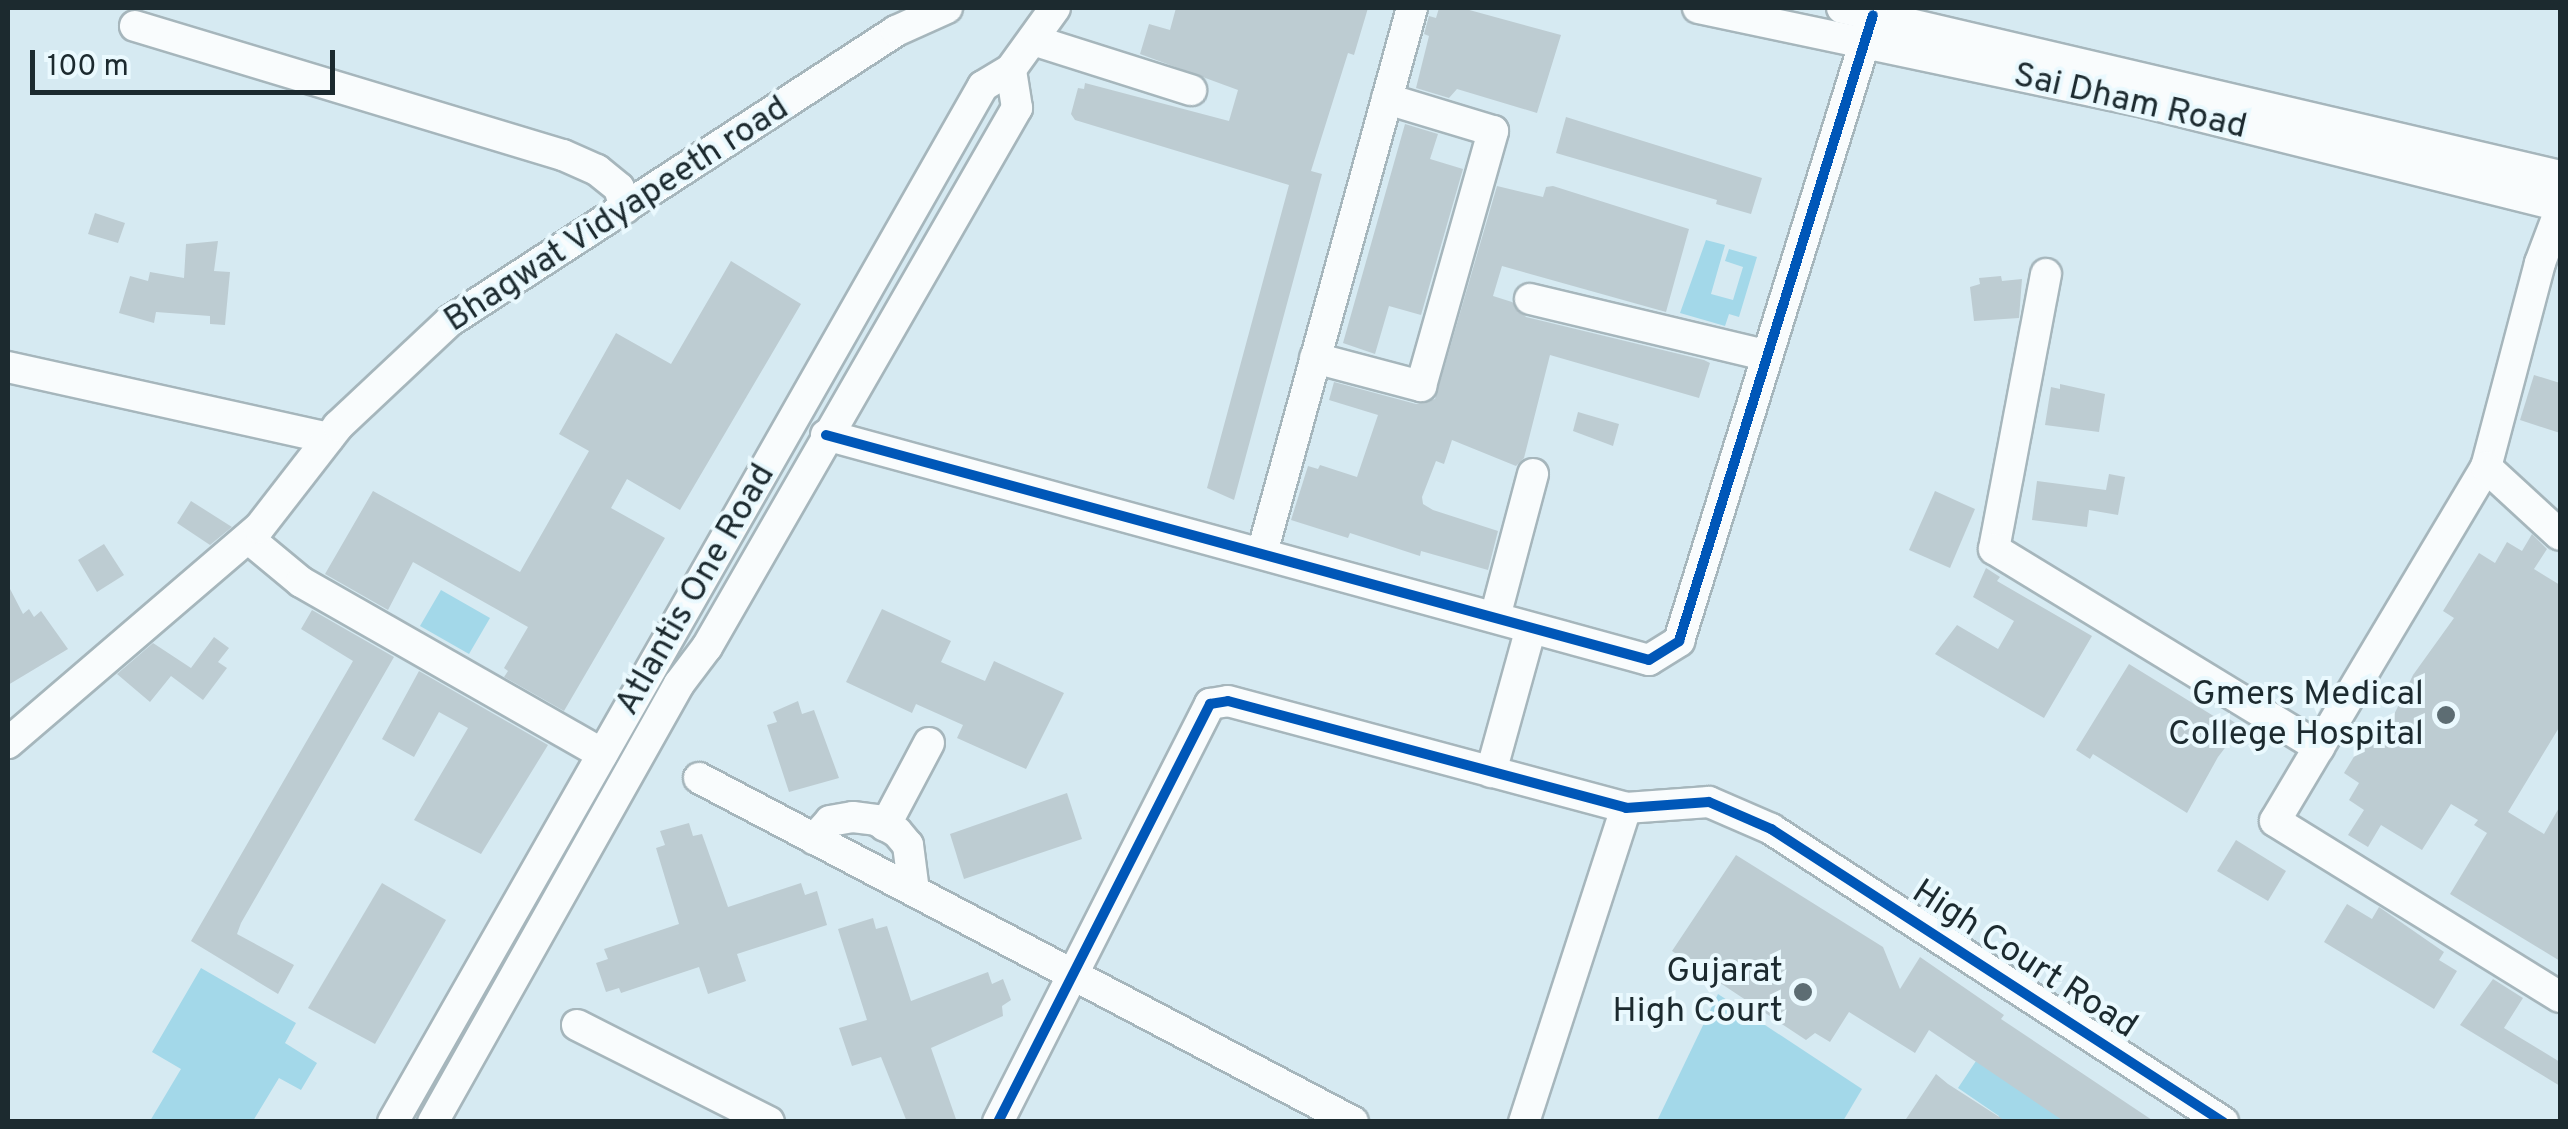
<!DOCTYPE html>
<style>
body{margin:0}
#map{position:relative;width:2568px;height:1129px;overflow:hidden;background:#d6eaf2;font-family:Overpass,sans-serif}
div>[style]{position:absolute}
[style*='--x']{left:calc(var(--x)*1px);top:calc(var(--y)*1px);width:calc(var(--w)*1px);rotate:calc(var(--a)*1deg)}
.green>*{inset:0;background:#a3d8e9}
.building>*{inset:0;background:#bdccd2}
.roads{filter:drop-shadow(2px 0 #a6b6bc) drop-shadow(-2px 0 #a6b6bc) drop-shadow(0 2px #a6b6bc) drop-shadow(0 -2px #a6b6bc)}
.minor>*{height:30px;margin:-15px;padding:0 15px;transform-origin:15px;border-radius:15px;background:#f9fcfd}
.cycleway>*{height:10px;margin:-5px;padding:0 5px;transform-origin:5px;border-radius:5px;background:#0057b8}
.dots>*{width:28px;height:28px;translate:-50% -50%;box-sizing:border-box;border:5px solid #eaf9fe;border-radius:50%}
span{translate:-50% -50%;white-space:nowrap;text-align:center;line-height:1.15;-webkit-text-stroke:8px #eaf9fe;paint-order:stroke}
.street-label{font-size:35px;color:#1c2a2f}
.poi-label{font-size:35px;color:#1c2a2f}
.right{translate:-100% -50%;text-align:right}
.frame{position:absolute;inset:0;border:10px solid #1c2a2f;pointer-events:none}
.scale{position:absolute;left:30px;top:50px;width:305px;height:45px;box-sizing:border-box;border:5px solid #1c2a2f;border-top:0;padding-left:12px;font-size:30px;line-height:35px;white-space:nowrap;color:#1c2a2f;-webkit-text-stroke:8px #eaf9fe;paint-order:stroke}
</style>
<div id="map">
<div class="green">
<div style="clip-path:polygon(1706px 240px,1725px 245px,1711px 294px,1733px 300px,1743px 267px,1725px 261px,1729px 249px,1757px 257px,1739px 317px,1729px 314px,1725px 326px,1680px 313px)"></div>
<div style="clip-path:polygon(441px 590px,490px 618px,469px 654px,420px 626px)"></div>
<div style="clip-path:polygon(201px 968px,296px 1023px,285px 1043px,317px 1063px,301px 1090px,279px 1078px,253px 1121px,150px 1121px,181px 1069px,152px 1052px)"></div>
<div style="clip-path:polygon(1718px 994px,1862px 1089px,1843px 1121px,1657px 1121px)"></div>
<div style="clip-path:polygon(1976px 1061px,2065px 1121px,1996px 1121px,1999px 1116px,1958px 1088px)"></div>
</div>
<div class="building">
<div style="clip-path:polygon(1176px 8px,1368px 8px,1354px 55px,1348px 53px,1311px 171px,1322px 174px,1234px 500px,1207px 488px,1289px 185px,1075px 120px,1071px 114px,1078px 88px,1084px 89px,1085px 83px,1229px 121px,1238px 90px,1140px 54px,1149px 24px,1170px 30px)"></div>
<div style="clip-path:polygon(1439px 8px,1462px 8px,1561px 35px,1537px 113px,1457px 89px,1449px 98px,1416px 88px,1429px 36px,1424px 34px,1429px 16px,1436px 18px)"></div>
<div style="clip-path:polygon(1566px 117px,1762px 178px,1751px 214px,1716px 204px,1717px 200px,1556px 153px)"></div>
<div style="clip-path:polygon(1405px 124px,1438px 134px,1430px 159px,1463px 169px,1421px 315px,1389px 306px,1375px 354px,1343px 343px)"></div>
<div style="clip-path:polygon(1497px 186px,1543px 197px,1546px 187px,1553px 186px,1689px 229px,1666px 312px,1502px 266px,1493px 296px,1512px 302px,1526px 317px,1704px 360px,1710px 363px,1699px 398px,1550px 355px,1524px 458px,1516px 466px,1452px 440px,1444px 464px,1436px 461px,1422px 497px,1423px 504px,1433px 510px,1498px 531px,1488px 570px,1421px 551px,1420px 556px,1350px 533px,1348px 538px,1291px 520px,1308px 466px,1318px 469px,1320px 465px,1357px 477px,1378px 415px,1329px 400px,1334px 382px,1416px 404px,1435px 399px)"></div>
<div style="clip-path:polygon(95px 213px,125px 223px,118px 243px,88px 234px)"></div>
<div style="clip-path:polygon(218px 241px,214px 271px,230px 272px,225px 325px,210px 324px,210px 316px,156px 312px,154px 323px,119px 313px,130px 276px,148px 281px,150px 272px,184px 278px,186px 244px)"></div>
<div style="clip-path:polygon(731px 261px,801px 304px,680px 510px,627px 479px,611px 508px,665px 538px,564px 711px,504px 677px,508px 671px,504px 668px,528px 627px,413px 562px,388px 610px,325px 574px,373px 491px,520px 572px,589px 451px,559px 434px,616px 333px,671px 364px)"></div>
<div style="clip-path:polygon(2001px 276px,2002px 281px,2022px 279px,2019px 318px,1974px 321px,1970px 287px,1980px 284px,1979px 278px)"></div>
<div style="clip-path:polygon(2534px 375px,2560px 383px,2560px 433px,2520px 420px)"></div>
<div style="clip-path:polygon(2060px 384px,2105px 394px,2099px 432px,2045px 425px,2051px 387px,2060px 389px)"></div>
<div style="clip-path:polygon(1578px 412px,1619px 424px,1613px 446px,1573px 431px)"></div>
<div style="clip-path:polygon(2109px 474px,2125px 477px,2118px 515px,2089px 510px,2087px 527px,2032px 520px,2037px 481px,2106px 490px)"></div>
<div style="clip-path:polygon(1935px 491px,1975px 509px,1950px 568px,1909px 550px)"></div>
<div style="clip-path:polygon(191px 501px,232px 527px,210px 545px,177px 523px)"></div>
<div style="clip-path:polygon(2532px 534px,2547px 549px,2534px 569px,2560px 585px,2560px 726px,2508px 812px,2544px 834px,2560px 806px,2560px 961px,2450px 894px,2487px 833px,2474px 825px,2478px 820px,2451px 804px,2422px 850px,2381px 825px,2368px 847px,2348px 835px,2364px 810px,2349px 800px,2359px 783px,2344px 773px,2379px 716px,2390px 723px,2413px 675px,2454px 618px,2443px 611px,2479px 553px,2495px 563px,2507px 542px,2522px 551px)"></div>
<div style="clip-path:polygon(104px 544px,124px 575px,97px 592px,78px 560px)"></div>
<div style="clip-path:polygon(1986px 568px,2000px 577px,1997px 581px,2092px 636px,2044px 718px,1935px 654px,1957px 625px,1998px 649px,2014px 621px,1973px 597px)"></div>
<div style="clip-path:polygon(8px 585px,23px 614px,29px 609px,34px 617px,41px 611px,68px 649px,8px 685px)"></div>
<div style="clip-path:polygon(882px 609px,951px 641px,941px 662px,985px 681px,994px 661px,1064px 693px,1026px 769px,957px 738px,963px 725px,916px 704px,912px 713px,846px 682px)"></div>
<div style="clip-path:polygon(312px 610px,394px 657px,241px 923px,237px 934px,294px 965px,278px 994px,191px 941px,353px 661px,301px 629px)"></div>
<div style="clip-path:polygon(214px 637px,229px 648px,218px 662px,227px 668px,203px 700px,171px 676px,150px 702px,117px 674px,153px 643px,191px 668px)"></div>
<div style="clip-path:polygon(2129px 664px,2225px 723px,2228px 718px,2241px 727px,2218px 757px,2187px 813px,2093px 754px,2090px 759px,2076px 750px)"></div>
<div style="clip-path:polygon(419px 671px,548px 745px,481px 854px,414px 820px,468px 728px,439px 712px,414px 757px,382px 739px)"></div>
<div style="clip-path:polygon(798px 701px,802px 714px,814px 710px,839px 778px,789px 792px,767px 725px,777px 722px,773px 712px)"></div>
<div style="clip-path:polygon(1067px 793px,1082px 839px,964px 879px,950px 834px)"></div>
<div style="clip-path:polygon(689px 823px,693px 836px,702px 834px,728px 907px,801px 883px,805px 895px,817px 891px,827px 925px,737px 954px,746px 981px,708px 994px,699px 967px,621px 993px,619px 988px,606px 992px,596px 963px,608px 959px,604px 949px,679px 924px,656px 848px,665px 845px,660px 831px)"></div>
<div style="clip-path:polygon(2236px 840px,2286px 871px,2268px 901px,2217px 871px)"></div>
<div style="clip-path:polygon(1736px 855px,1883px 947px,1900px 989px,1920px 957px,2004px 1015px,2001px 1019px,2155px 1122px,2065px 1122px,1929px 1030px,1915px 1053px,1849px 1012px,1830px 1042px,1815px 1033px,1806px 1040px,1672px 951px)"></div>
<div style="clip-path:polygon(382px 883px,446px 920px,375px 1044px,308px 1008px)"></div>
<div style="clip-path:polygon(2347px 904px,2372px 919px,2379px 907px,2444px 952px,2439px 960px,2457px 971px,2434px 1009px,2324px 942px)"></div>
<div style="clip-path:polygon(873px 918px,876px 929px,887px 926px,911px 1001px,988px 972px,992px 984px,1003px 979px,1011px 1000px,1002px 1006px,1003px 1016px,931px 1048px,957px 1122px,907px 1122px,881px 1057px,852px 1066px,839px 1028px,867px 1020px,838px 929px)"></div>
<div style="clip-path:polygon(2493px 979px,2523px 998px,2504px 1028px,2560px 1062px,2560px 1086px,2460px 1025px)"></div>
<div style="clip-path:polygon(1936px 1074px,1948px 1084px,2007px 1122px,1904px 1122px)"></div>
</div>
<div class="roads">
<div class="minor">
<div style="--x:1698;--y:8;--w:459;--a:11.9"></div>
<div style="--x:2147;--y:103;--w:426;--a:14"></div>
<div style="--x:1842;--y:8;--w:737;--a:13.17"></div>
<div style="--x:135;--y:26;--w:447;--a:16.8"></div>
<div style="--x:563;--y:155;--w:37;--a:24"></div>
<div style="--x:597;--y:170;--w:28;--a:39"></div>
<div style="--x:619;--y:188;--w:21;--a:73"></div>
<div style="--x:1033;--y:40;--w:166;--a:17.6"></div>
<div style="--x:2560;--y:210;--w:57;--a:110.7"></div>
<div style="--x:2540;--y:263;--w:211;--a:104.8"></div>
<div style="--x:2486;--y:467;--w:412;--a:120.8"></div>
<div style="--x:2275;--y:821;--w:335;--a:31.7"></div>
<div style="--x:2046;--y:274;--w:280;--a:100.7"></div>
<div style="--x:1994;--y:549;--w:381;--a:31.4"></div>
<div style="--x:1530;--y:299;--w:242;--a:13.4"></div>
<div style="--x:1315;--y:358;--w:110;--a:14.8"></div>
<div style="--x:1421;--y:386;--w:265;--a:-74.2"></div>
<div style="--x:1493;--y:131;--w:111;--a:-163.2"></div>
<div style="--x:8;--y:367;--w:328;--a:12.5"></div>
<div style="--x:826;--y:435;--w:853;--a:15.29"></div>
<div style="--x:1649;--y:660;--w:36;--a:-32"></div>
<div style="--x:1679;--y:641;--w:655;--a:-72.78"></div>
<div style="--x:2486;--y:467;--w:100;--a:42.6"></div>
<div style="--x:248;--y:538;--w:69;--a:39.7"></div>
<div style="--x:301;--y:582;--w:347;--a:29.7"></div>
<div style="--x:1262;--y:553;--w:565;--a:-74.61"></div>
<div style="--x:1495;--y:617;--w:148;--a:-75.1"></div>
<div style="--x:8;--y:743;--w:330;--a:-40.6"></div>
<div style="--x:259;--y:528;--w:129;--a:-52.2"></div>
<div style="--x:338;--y:426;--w:154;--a:-43.2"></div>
<div style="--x:450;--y:321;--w:532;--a:-33.03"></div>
<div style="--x:896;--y:31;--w:56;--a:-24.3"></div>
<div style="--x:1491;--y:772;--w:149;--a:-74.5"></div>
<div style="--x:699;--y:778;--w:739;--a:27.74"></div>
<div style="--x:885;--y:826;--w:94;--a:-62.1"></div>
<div style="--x:814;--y:839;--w:24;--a:-48"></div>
<div style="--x:830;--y:821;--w:23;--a:-10"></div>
<div style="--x:853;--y:817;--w:23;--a:7"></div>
<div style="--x:876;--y:820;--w:24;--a:30"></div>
<div style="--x:897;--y:832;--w:17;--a:50"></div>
<div style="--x:908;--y:845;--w:46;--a:82.6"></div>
<div style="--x:577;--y:1025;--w:215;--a:26.8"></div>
<div style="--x:393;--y:1122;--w:1192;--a:-60.34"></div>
<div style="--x:983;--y:86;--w:33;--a:-31"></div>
<div style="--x:1011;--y:69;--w:75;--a:-54.2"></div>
<div style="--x:433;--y:1122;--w:502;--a:-60.68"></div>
<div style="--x:679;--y:684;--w:46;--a:-52.9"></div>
<div style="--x:707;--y:647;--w:622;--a:-60.1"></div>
<div style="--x:1017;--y:108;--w:39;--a:-99"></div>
<div style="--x:998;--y:1122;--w:469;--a:-63.1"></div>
<div style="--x:1210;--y:704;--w:18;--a:-9"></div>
<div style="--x:1228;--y:701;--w:412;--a:15"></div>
<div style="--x:1626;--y:808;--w:83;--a:-4.1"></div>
<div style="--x:1709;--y:802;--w:68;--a:23.5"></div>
<div style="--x:1771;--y:829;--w:539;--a:32.95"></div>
<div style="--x:1524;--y:1122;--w:330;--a:-72"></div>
</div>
</div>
<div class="cycleway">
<div style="--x:826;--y:435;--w:853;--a:15.29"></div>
<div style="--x:1649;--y:660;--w:36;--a:-32"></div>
<div style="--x:1679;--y:641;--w:655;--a:-72.78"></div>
<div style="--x:998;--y:1122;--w:469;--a:-63.1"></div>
<div style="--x:1210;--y:704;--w:18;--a:-9"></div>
<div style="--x:1228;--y:701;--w:412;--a:15"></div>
<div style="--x:1626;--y:808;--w:83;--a:-4.1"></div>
<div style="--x:1709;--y:802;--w:68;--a:23.5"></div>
<div style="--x:1771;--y:829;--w:539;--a:32.95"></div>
</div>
<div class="dots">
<div style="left:2446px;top:715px;background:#5d6d73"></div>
<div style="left:1803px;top:992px;background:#5d6d73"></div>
</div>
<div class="street-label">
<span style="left:2130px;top:102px;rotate:13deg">Sai Dham Road</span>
<span style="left:617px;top:215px;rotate:-33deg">Bhagwat Vidyapeeth road</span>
<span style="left:696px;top:590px;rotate:-60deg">Atlantis One Road</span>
<span style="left:2024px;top:960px;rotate:33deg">High Court Road</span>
</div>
<div class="poi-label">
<span class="right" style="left:2424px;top:715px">Gmers Medical<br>College Hospital</span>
<span class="right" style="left:1783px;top:992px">Gujarat<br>High Court</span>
</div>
<div class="frame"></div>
<div class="scale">100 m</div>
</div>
